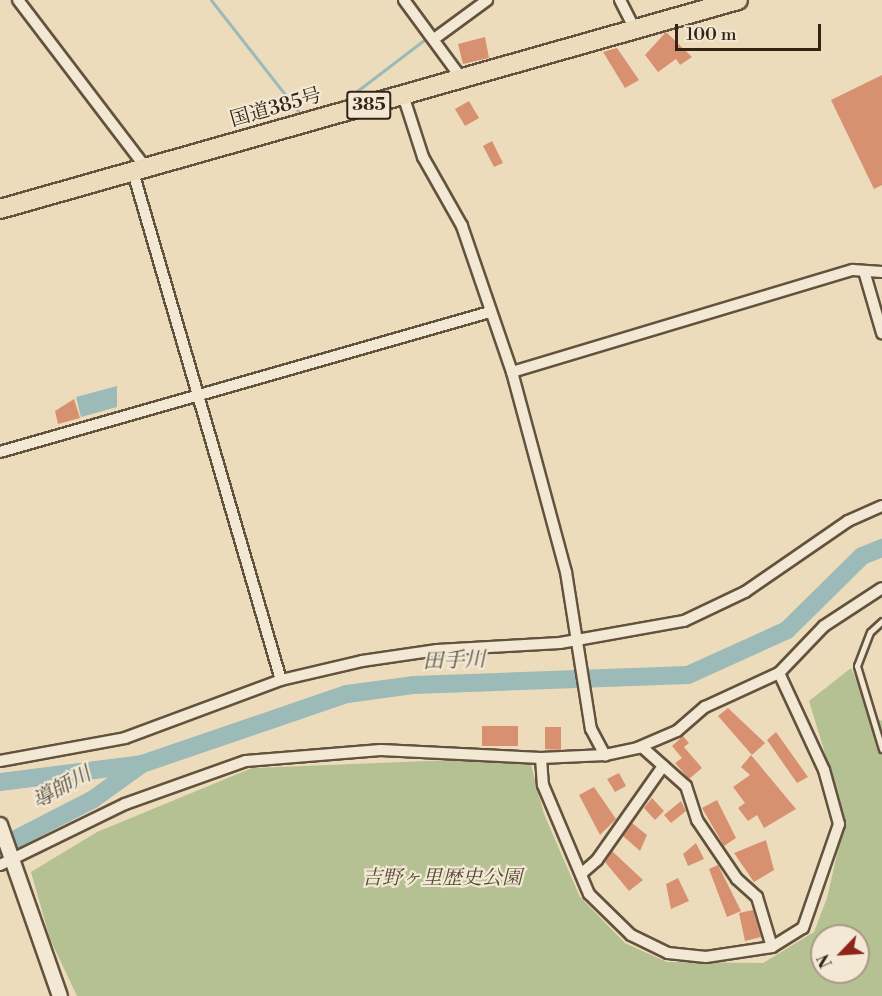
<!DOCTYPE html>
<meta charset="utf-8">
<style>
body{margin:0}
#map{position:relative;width:882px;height:996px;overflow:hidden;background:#eddcbb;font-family:"Libre Bodoni","Noto Serif JP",serif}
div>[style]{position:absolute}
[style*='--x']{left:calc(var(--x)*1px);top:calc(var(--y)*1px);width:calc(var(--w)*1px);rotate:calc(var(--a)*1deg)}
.green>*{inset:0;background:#b5c192}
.water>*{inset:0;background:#9bbab8}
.stream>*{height:3px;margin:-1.5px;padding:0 1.5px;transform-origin:1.5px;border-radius:1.5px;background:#9bbab8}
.river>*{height:18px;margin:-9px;padding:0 9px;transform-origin:9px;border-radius:9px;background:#9bbab8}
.building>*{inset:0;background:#d89170}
.roads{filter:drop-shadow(2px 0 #63523e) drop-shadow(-2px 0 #63523e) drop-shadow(0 2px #63523e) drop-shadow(0 -2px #63523e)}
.service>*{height:5px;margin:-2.5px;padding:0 2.5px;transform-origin:2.5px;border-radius:2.5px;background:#f3e8d3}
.minor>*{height:10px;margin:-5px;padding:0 5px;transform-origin:5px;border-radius:5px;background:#f3e8d3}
.tertiary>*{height:14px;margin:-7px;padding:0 7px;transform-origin:7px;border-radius:7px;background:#f3e8d3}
.trunk>*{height:18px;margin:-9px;padding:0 9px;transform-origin:9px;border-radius:9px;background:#eddcbb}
span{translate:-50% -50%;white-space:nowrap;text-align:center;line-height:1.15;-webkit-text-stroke:4.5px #f3e8d3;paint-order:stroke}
.shield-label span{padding:2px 4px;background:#f3e8d3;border:2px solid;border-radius:4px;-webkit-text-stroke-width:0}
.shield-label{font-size:18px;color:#352415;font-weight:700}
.street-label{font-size:20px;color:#352415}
.park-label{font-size:20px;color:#554b34;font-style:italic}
.water-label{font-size:21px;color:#545146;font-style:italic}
.north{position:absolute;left:810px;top:924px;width:60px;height:60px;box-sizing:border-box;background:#f3e8d3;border:2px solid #a79a87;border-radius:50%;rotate:245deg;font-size:16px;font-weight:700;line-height:24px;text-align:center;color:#352415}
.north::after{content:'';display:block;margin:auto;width:21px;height:27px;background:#8f2418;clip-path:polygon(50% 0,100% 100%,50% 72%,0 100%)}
.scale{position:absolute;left:675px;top:24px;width:146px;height:27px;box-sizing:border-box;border:3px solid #352415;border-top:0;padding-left:8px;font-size:18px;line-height:21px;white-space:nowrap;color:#352415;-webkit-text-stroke:4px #f3e8d3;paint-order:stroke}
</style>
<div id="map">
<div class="green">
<div style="clip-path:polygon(evenodd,851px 668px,873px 717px,882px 721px,882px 996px,77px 996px,50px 939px,31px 872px,97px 832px,252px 768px,529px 757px,544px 814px,580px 897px,625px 943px,667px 962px,763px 963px,814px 932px,827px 898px,845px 819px,809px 701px,851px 668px,822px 936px,858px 936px,858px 972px,822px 972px,822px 936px)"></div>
</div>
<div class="water">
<div style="clip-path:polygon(117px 386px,117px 407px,81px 417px,76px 397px)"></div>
</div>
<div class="stream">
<div style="--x:211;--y:0;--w:147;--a:51.9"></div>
<div style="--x:441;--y:27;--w:46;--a:-36.1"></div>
<div style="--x:340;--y:104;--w:106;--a:-37.3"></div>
</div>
<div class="river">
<div style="--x:0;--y:782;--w:143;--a:-7.2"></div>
<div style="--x:142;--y:764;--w:217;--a:-18.9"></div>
<div style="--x:347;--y:694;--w:68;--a:-7.7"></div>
<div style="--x:414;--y:685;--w:274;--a:-2.1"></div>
<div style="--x:688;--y:675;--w:109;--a:-24.4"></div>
<div style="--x:787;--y:630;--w:105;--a:-44.6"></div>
<div style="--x:862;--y:556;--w:22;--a:-22"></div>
<div style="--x:0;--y:847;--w:103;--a:-27.1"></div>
<div style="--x:92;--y:800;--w:62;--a:-35.8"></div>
</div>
<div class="building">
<div style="clip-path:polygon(666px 32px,692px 57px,680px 65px,676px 59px,658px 72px,645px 55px)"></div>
<div style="clip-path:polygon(485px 37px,489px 58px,463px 64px,458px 44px)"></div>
<div style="clip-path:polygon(617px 48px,639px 80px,625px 88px,603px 52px)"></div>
<div style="clip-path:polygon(882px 75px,882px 185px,874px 189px,831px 100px)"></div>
<div style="clip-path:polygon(469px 101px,479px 118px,465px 126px,455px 109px)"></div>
<div style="clip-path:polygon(492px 141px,503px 163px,494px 167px,483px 146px)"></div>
<div style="clip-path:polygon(74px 399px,80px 418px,58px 424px,55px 411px)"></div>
<div style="clip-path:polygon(728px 708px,765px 743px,752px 755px,718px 716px)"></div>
<div style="clip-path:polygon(482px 726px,518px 726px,518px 746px,482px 746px)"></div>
<div style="clip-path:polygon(545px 727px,561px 727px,561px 750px,545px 749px)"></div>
<div style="clip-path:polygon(776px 732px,808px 777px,797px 783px,767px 740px)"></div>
<div style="clip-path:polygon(683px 736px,689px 743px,684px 747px,702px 768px,689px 779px,675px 763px,682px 758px,672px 746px)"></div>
<div style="clip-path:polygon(751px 755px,796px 809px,764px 828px,757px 815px,748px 821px,738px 808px,745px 803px,733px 787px,750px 775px,741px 767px)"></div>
<div style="clip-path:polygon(619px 773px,626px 786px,615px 792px,607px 779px)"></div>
<div style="clip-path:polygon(594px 787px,616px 819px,600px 835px,579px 795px)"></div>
<div style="clip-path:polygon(652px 798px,664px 811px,655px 820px,644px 808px)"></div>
<div style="clip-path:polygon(717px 800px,736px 838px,724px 846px,702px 808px)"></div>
<div style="clip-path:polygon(681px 801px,686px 811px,671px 823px,664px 815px)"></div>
<div style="clip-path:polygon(632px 823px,647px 835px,640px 851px,623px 836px)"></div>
<div style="clip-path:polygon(766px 840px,774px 870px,754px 882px,734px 853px)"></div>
<div style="clip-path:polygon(696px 843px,704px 859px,688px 866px,683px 854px)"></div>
<div style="clip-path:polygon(612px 851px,643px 880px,629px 891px,605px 862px)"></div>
<div style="clip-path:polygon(718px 865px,741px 911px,727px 917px,709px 869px)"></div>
<div style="clip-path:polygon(678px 878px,689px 901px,671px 909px,666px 884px)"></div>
<div style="clip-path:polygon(753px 910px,761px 937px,745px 941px,739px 913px)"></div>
</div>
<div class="roads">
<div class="service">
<div style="--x:882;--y:621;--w:16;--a:137"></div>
<div style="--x:870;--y:632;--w:36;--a:111"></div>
<div style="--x:857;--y:666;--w:87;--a:73.2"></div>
</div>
<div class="minor">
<div style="--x:18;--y:0;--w:211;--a:52.7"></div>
<div style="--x:404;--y:0;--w:98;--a:53.7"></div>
<div style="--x:620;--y:0;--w:33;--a:63"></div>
<div style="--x:434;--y:39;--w:66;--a:-36.3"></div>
<div style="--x:403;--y:95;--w:65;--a:72.1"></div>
<div style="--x:423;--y:157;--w:79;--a:60.5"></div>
<div style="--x:462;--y:226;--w:154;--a:71.1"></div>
<div style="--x:512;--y:372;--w:207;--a:74.9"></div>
<div style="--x:566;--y:572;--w:159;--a:81"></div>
<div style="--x:591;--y:729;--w:30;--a:62"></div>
<div style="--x:605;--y:755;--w:38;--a:-12"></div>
<div style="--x:642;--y:747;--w:59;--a:41.6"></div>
<div style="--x:686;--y:786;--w:36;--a:72"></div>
<div style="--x:697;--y:820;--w:71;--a:55.9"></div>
<div style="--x:737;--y:879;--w:27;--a:42"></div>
<div style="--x:757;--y:897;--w:52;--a:73.3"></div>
<div style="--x:133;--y:172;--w:529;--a:73.76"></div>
<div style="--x:864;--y:271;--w:65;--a:73.8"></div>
<div style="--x:512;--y:372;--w:356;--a:-16.7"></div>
<div style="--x:853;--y:270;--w:29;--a:4"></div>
<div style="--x:0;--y:452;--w:510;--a:-15.95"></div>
<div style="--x:637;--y:748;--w:43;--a:-23"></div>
<div style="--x:677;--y:731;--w:37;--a:-41"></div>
<div style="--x:705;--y:707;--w:81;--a:-24.7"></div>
<div style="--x:779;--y:673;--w:65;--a:-46.2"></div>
<div style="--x:824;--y:626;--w:69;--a:-33.2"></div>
<div style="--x:541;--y:758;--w:27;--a:86"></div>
<div style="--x:543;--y:785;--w:118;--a:67.1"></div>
<div style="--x:589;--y:894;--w:59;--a:44.3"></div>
<div style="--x:631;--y:935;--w:41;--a:25.9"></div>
<div style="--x:668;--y:953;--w:38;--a:6"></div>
<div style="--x:706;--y:957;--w:67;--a:-8.6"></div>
<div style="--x:772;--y:947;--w:36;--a:-32"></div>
<div style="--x:803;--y:928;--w:110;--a:-70.9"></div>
<div style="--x:839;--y:824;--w:56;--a:-105.5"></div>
<div style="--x:824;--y:770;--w:107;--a:-114.9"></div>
<div style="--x:0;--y:761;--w:127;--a:-10.4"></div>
<div style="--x:125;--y:738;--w:166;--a:-20.4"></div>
<div style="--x:281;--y:680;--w:83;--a:-13.2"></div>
<div style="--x:362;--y:661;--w:76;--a:-8.3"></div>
<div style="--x:437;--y:650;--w:123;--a:-3.3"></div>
<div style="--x:560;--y:643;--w:126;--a:-10.1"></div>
<div style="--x:684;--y:621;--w:68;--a:-25.4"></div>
<div style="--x:745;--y:592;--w:125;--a:-34.6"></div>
<div style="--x:848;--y:521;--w:37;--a:-24"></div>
<div style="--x:0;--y:865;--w:139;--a:-26"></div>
<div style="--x:125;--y:804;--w:128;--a:-19.6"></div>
<div style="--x:246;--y:761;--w:135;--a:-4.7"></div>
<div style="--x:381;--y:750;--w:160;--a:2.9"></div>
<div style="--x:541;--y:758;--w:64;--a:-2.7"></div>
<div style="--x:581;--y:874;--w:21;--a:-41"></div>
<div style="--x:597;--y:860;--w:115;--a:-54.9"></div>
</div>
<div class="tertiary">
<div style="--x:0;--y:825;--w:181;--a:70.7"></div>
</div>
<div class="trunk">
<div style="--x:0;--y:209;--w:767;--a:-15.81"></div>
</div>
</div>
<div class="shield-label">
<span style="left:369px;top:105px">385</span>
</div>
<div class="street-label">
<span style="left:276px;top:108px;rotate:-16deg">国道385号</span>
</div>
<div class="park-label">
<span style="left:442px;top:878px">吉野ヶ里歴史公園</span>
</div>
<div class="water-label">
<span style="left:454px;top:661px;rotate:-2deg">田手川</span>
<span style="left:62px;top:788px;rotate:-29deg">導師川</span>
</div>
<div class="north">N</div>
<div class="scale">100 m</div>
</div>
